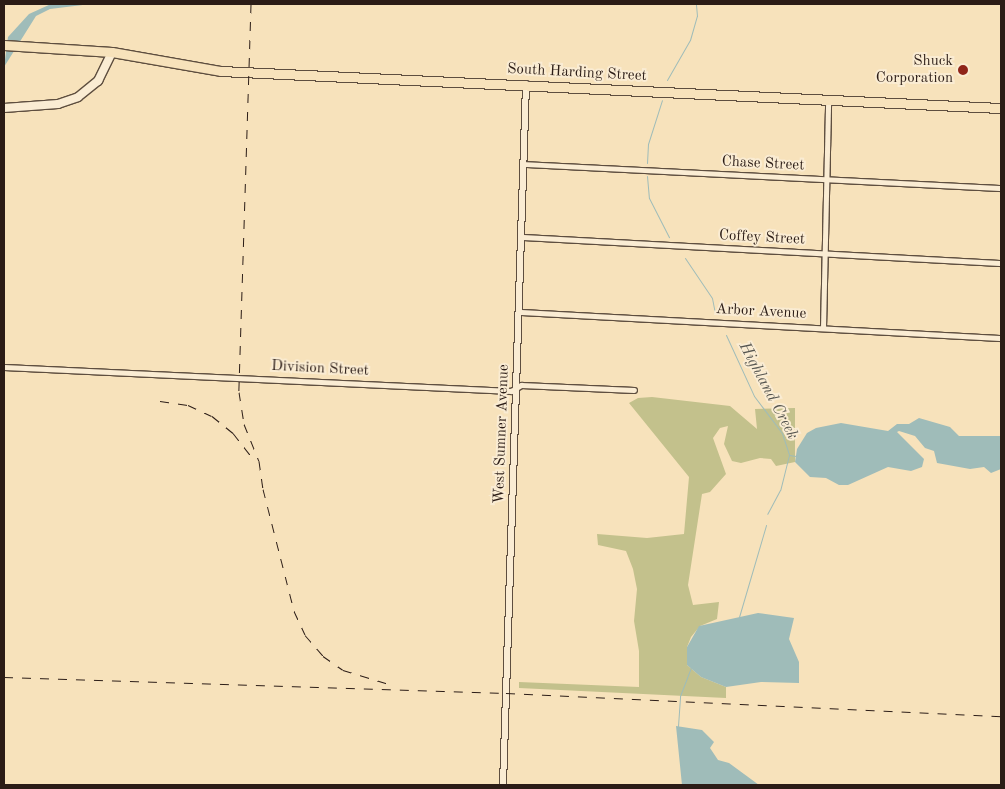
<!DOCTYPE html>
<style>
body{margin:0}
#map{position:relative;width:1005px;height:789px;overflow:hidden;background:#f7e2bb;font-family:"Old Standard TT",serif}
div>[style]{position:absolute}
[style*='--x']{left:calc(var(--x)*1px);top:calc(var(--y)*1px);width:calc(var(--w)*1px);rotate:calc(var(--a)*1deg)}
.green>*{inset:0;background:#c3c18c}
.water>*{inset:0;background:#9fbcb9}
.stream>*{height:1px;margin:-0.5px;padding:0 0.5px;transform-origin:0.5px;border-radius:0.5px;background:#9fbcb9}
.roads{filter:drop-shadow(1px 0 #5e4e3f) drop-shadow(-1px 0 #5e4e3f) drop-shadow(0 1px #5e4e3f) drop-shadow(0 -1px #5e4e3f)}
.minor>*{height:5px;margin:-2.5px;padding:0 2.5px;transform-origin:2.5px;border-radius:2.5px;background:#faecd3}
.tertiary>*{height:6px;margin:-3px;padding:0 3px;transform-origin:3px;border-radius:3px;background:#faecd3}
.secondary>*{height:8px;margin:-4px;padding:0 4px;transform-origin:4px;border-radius:4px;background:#faecd3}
.primary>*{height:9px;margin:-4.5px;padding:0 4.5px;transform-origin:4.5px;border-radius:4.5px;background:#f7e2bb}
.rail>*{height:1px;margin-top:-0.5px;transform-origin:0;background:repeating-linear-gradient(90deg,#2b1c16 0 9px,transparent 0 18px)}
.dots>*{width:14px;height:14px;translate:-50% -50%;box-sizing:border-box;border:2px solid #faecd3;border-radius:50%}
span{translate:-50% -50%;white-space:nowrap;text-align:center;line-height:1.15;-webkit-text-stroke:4px #faecd3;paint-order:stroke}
.poi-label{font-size:15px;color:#2b1c16}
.right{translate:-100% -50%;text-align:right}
.street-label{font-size:15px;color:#2b1c16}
.water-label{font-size:16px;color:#54544f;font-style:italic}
.frame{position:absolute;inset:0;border:5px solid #2b1c16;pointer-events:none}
</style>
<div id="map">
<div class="green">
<div style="clip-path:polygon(652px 397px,730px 406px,757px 429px,755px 409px,795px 408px,795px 462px,776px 466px,771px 459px,760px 458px,741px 463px,732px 461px,724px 444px,728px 426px,720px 428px,713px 438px,726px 474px,710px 492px,702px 494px,688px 585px,693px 605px,719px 602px,717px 619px,700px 626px,691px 637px,687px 647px,687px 665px,701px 677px,726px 687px,726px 698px,519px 688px,519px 682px,639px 687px,639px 651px,634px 621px,637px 589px,633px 569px,626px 551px,598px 545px,597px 534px,647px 538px,684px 534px,689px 477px,629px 403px,638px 398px)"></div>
</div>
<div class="water">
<div style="clip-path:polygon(51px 4px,91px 4px,50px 9px,36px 16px,4px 67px,8px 37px,29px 14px)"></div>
<div style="clip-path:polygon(919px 418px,950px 427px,959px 436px,1001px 436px,1001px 469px,991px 473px,984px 467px,970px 469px,937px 463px,934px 451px,925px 448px,915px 436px,899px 431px,897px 432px,924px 459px,922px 467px,911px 471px,888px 467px,848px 485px,839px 485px,826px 478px,810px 477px,795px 462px,797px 449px,807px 433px,816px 428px,841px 423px,888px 431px,897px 424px,909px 424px)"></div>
<div style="clip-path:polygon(758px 613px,794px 618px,789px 639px,799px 662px,799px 683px,761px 682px,726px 687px,701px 677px,687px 665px,687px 647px,699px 626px)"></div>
<div style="clip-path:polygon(676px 726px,702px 730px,714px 742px,710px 748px,718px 760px,729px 763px,759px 785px,682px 785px)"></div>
</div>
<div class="stream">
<div style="--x:667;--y:80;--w:46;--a:-60.1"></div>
<div style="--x:690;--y:40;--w:25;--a:-74"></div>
<div style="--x:697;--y:16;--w:12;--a:-95"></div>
<div style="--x:647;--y:163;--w:19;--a:-87"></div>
<div style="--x:648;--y:144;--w:46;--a:-72.3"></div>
<div style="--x:647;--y:176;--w:22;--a:85"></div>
<div style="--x:649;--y:198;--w:44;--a:62.9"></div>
<div style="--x:685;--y:258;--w:48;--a:56"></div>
<div style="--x:712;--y:298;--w:15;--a:79"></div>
<div style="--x:726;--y:335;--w:67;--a:65.3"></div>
<div style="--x:754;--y:396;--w:46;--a:52.9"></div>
<div style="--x:782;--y:433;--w:23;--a:72"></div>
<div style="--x:789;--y:455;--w:36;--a:104"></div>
<div style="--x:780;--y:490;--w:27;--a:118"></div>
<div style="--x:789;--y:455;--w:7;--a:8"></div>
<div style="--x:739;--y:617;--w:96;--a:-73.6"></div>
<div style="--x:678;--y:726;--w:30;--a:-86"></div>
<div style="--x:680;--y:696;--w:30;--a:-69"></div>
</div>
<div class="roads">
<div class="minor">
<div style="--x:524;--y:164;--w:478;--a:2.9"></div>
<div style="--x:521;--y:237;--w:481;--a:3.1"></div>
<div style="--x:519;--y:312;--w:483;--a:3.1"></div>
<div style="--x:823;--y:328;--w:228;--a:-88.7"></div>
<div style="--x:4;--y:367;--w:508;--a:2.71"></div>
<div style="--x:511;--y:391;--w:12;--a:-31"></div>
<div style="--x:521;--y:385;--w:113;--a:2.5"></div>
</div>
<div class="tertiary">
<div style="--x:503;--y:785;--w:701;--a:-88.12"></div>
</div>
<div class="secondary">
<div style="--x:4;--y:108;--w:54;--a:-4.2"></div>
<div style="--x:58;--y:104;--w:21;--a:-19"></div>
<div style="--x:78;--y:97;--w:26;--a:-39"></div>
<div style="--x:98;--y:81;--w:32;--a:-64"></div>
</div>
<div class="primary">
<div style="--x:4;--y:45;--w:108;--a:3.7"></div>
<div style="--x:112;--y:52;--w:111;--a:9.9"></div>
<div style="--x:221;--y:71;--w:781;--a:2.72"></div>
</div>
</div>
<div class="rail">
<div style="--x:251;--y:4;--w:388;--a:91.8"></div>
<div style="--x:239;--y:392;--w:32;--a:81"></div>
<div style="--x:244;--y:424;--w:40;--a:68"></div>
<div style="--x:259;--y:461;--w:34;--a:82"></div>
<div style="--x:160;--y:401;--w:28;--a:8"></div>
<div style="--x:188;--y:405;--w:26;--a:25"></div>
<div style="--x:212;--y:416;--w:27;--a:39"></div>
<div style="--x:233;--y:433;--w:29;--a:52"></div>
<div style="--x:263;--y:489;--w:126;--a:75.7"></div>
<div style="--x:294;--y:611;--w:26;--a:65"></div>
<div style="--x:305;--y:635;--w:28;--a:49"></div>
<div style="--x:323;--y:656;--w:24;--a:35"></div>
<div style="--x:343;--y:670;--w:48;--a:16.9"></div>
<div style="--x:4;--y:677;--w:502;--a:1.83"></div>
<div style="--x:506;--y:693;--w:496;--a:2.7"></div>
</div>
<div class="dots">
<div style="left:963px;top:70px;background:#8f2418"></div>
</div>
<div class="poi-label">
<span class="right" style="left:953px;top:70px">Shuck<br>Corporation</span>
</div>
<div class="street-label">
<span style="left:577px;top:73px;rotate:3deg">South Harding Street</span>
<span style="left:763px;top:164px;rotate:3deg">Chase Street</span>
<span style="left:762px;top:238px;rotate:3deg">Coffey Street</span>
<span style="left:761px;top:312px;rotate:3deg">Arbor Avenue</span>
<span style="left:320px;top:369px;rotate:3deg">Division Street</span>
<span style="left:502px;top:434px;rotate:-88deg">West Sumner Avenue</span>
</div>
<div class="water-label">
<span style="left:768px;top:391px;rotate:62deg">Highland Creek</span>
</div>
<div class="frame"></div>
</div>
